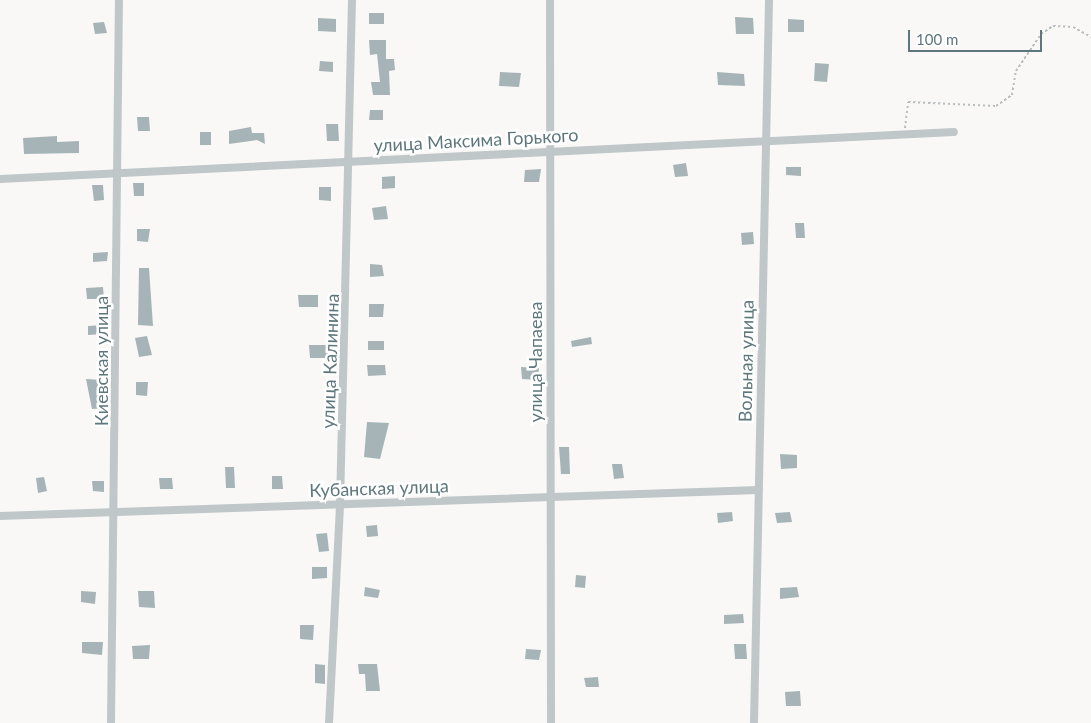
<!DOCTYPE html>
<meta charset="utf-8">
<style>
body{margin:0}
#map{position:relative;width:1091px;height:723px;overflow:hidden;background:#f9f8f6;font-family:Lato,sans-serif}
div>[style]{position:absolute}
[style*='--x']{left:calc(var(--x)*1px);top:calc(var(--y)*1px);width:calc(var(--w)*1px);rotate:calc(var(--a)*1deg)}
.building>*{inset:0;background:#a6b4b7}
.path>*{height:2px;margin-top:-1px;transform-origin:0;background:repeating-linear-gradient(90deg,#b8bec0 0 2.5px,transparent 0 5px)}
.minor>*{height:8px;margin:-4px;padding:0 4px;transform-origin:4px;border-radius:4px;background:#c0c7c9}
span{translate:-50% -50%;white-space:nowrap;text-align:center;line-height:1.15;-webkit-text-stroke:5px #fff;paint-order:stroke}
.street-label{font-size:18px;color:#5e777d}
.scale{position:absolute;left:908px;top:30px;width:134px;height:22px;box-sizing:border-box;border:2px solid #5e777d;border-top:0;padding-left:6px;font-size:15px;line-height:18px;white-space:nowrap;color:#5e777d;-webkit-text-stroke:4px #fff;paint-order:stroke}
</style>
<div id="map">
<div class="building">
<div style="clip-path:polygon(369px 13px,384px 13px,384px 24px,369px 24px)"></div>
<div style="clip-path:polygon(735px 17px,753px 18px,754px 34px,736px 34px)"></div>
<div style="clip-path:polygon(318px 18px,336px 19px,336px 32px,318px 31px)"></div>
<div style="clip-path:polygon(788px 19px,804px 20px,804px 32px,788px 32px)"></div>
<div style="clip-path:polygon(104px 22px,107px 33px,95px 34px,93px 23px)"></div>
<div style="clip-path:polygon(369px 40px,386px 40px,386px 59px,394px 59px,395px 70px,389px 71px,390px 95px,373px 95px,371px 82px,380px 82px,377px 54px,370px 55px)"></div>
<div style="clip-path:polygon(320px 61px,333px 62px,333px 72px,319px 71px)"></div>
<div style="clip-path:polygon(815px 63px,829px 64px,827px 82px,814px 81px)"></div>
<div style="clip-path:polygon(500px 72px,521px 73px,519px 87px,499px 86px)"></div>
<div style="clip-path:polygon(717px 72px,744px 74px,745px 86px,718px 85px)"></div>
<div style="clip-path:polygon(370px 110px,383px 110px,383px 120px,369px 120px)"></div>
<div style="clip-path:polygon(137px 117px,149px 117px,150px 131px,138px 131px)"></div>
<div style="clip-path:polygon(326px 124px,338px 124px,339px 141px,327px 141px)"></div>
<div style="clip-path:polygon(251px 127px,252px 133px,264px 133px,265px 144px,257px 140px,229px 144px,229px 131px)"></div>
<div style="clip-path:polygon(200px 132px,211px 132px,211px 145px,200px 145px)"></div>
<div style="clip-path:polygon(57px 136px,57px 142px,79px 141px,79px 153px,24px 154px,23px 138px)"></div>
<div style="clip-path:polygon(686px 163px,688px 176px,675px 177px,673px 165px)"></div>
<div style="clip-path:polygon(786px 167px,801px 167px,801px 176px,786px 175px)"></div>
<div style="clip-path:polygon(541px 169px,539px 182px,524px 182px,525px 170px)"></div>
<div style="clip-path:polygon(395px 176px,395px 188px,382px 189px,382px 177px)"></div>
<div style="clip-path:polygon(133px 183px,144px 183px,144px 196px,134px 196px)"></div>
<div style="clip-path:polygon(92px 185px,103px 185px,104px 200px,94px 201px)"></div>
<div style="clip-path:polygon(319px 187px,331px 187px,331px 201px,319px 200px)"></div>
<div style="clip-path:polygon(386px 206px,388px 219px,374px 220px,372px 208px)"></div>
<div style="clip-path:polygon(795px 223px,804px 223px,805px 238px,796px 238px)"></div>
<div style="clip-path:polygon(137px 229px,150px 229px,148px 242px,137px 241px)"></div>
<div style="clip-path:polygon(753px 232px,754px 244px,742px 245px,741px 233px)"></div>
<div style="clip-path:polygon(108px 252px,107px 261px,93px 262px,93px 253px)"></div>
<div style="clip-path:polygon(370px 264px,382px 265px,384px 276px,370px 277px)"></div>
<div style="clip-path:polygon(139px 268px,149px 268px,153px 326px,138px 325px)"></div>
<div style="clip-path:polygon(103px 287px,104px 299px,87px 299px,86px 288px)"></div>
<div style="clip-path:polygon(298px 295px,318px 295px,318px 307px,299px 307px)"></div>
<div style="clip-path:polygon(369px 304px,384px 304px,383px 317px,369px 317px)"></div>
<div style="clip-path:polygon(104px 325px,103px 334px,88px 335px,88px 326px)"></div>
<div style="clip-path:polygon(147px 336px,152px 355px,139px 357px,135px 338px)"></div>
<div style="clip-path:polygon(591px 337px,592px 344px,572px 347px,571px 341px)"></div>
<div style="clip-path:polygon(368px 341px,384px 341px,384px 350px,368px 350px)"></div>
<div style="clip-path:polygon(309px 345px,329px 345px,331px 358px,310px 358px)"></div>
<div style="clip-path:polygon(367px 365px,385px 365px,386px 375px,368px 376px)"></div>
<div style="clip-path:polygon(521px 367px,539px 368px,538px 380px,522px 379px)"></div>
<div style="clip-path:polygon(86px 379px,102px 380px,105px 408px,92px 409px)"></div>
<div style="clip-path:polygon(136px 382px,148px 382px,147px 396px,136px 395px)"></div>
<div style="clip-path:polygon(367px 422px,389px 423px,380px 459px,364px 457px)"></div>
<div style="clip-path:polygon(559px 447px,569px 447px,570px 474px,561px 474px)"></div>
<div style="clip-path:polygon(780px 454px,797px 455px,797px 468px,781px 469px)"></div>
<div style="clip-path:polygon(612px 464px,622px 464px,624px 478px,614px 479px)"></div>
<div style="clip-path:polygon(225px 467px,234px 467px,235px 488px,226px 488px)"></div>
<div style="clip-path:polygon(272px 476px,282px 476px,283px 489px,272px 489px)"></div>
<div style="clip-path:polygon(44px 477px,47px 491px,38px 493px,36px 478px)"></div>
<div style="clip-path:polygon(159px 478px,172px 478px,173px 489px,160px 489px)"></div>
<div style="clip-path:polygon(92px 481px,104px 481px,104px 492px,93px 491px)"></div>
<div style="clip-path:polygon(732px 512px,733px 521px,718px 523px,717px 513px)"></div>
<div style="clip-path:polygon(790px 512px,792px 522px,777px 523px,775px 513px)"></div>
<div style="clip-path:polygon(377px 525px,378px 536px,367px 537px,366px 526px)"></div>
<div style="clip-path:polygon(327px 533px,329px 551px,319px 552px,316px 534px)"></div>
<div style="clip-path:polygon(312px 567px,327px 567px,327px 578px,312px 579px)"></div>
<div style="clip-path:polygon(576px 575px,586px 576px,585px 588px,575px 587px)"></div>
<div style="clip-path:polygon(365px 587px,380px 590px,378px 598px,364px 596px)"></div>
<div style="clip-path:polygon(797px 587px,799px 597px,780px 599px,780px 588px)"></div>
<div style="clip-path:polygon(81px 591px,96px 592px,95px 604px,81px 602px)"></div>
<div style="clip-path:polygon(138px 591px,154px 591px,155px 608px,139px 607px)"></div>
<div style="clip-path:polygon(743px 614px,744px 623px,724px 624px,724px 615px)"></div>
<div style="clip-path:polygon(300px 625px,314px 625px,313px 640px,300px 639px)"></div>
<div style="clip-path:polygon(82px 642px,103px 642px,102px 655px,82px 653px)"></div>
<div style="clip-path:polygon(734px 644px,746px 644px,747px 659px,735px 659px)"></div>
<div style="clip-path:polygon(150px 645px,149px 659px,133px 659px,132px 646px)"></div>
<div style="clip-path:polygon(526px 649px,541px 650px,539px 660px,525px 659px)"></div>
<div style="clip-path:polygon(315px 664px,325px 665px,325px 684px,315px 683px)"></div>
<div style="clip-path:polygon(358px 664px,377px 664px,380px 691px,366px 691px,365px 674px,359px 674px)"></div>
<div style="clip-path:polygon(598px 677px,599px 687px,586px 687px,584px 678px)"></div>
<div style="clip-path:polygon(800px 691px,801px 706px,786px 706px,785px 692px)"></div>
</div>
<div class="path">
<div style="--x:905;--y:128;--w:26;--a:-83"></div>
<div style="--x:908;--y:102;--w:88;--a:2.6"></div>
<div style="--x:996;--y:106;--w:19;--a:-35"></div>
<div style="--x:1012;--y:95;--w:24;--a:-81"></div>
<div style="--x:1016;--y:71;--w:45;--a:-56"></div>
<div style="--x:1041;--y:34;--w:14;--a:-34"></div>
<div style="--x:1053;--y:26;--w:20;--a:3"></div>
<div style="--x:1073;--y:27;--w:21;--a:29"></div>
</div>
<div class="minor">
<div style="--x:550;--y:0;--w:723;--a:89.92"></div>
<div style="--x:0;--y:179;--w:955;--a:-2.82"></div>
<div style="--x:0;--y:516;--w:759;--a:-1.96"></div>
<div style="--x:111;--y:723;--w:723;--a:-89.37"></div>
<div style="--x:329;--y:723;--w:218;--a:-87.1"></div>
<div style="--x:340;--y:505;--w:505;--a:-88.64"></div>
<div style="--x:754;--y:723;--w:723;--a:-88.81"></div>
</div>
<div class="street-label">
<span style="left:476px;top:140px;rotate:-3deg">улица Максима Горького</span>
<span style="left:101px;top:361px;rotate:-90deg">Киевская улица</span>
<span style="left:330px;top:361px;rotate:-88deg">улица Калинина</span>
<span style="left:746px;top:361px;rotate:-89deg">Вольная улица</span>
<span style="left:535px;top:362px;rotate:-90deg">улица Чапаева</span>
<span style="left:379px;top:488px;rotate:-2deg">Кубанская улица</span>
</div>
<div class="scale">100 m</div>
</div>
